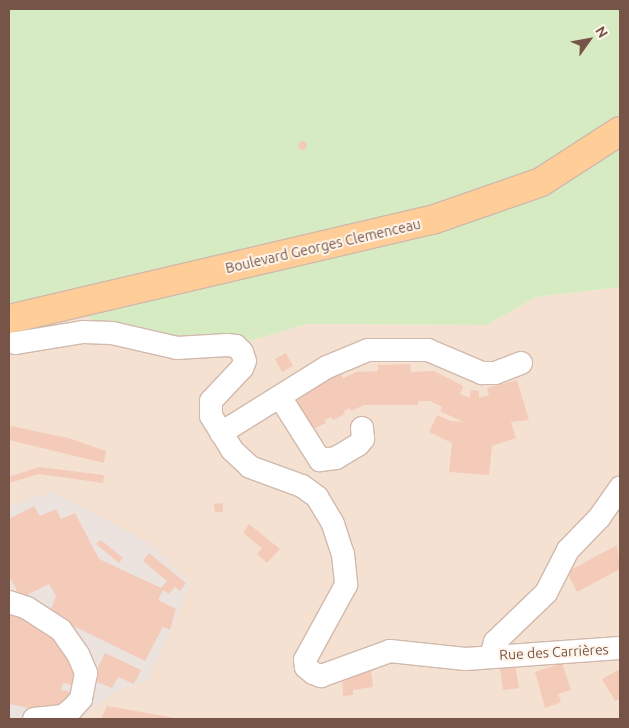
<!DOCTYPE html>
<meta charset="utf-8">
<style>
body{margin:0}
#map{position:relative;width:629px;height:728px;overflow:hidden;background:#fdf0e3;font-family:Ubuntu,sans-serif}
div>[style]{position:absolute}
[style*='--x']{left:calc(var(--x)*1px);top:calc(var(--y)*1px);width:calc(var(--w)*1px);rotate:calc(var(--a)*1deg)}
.residential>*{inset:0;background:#f5e1d1}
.industrial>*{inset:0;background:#ece3de}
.green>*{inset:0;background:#d6ebc1}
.building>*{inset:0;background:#f4cbb9}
.round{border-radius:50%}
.roads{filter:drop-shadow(1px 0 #d1b9ac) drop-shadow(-1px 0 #d1b9ac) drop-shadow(0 1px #d1b9ac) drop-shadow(0 -1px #d1b9ac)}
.minor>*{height:22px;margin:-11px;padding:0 11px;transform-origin:11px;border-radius:11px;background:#fff}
.major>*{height:28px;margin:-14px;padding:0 14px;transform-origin:14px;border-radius:14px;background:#ffce98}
span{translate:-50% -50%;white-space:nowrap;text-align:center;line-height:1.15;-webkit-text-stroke:4px #fff5ea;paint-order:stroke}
.street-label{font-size:14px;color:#765448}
.frame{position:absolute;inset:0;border:10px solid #765448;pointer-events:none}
.north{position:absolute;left:564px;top:15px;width:50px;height:50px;-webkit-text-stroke:4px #fff5ea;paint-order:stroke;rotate:58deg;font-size:14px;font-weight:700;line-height:20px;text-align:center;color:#765448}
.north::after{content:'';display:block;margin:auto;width:18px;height:22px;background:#765448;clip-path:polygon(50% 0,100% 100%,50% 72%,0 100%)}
</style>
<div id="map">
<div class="residential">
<div style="clip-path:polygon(620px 287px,620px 719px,9px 719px,9px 308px,65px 296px,223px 349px,307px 324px,487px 325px,536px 297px)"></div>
</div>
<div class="industrial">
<div style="clip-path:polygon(53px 492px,151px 544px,191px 584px,148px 681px,122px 688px,85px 712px,81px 719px,9px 719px,9px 506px)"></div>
</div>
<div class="green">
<div style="clip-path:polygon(9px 9px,620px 9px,620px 287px,536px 297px,487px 325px,307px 324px,223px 349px,95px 322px,65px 296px,9px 308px)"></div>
</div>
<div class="building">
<div class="round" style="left:297.5px;top:140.5px;width:9px;height:9px"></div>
<div style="clip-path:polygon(286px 353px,293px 366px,282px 372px,275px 359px)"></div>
<div style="clip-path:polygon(410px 364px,411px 372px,434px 371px,463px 386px,460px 394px,470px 398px,471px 390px,479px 391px,479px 398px,489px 395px,487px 388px,517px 380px,529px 420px,511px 422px,516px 438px,492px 446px,489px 475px,449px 472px,452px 443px,429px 432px,437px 415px,451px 421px,463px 422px,440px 411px,442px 407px,430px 401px,418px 401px,418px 405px,364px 405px,351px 411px,350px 408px,344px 411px,345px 414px,333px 420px,331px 417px,325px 420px,326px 423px,311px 430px,295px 397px,300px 391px,340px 373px,343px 378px,356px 372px,378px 371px,378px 365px)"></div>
<div style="clip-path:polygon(11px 426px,68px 438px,106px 451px,104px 463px,9px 440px)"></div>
<div style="clip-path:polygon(39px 467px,104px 475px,103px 483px,39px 474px,9px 483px,9px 477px)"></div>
<div style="clip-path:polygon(223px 503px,223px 512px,215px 512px,214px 504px)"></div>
<div style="clip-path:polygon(34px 506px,40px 516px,56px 509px,61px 519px,75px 513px,99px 559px,161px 588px,167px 581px,143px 561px,149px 553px,186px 583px,180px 591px,175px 587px,169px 594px,163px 590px,158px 600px,176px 609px,170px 630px,163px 627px,145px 661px,49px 614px,56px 596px,49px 584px,21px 598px,9px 576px,9px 519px)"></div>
<div style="clip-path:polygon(249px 524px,280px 549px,267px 563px,257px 554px,262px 548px,243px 533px)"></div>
<div style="clip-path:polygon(101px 540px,123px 558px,119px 563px,96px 544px)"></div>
<div style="clip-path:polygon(617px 545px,620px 569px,577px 592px,567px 572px)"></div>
<div style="clip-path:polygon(9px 613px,26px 618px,61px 642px,74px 670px,72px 685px,63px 683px,61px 690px,71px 692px,68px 700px,49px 712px,9px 704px)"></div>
<div style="clip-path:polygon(105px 653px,141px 670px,134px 684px,118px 677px,112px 688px,92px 680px)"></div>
<div style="clip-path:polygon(562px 663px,571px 690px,558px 694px,561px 702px,545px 708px,535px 672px)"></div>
<div style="clip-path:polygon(515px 665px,519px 688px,503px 690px,500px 667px)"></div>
<div style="clip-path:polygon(366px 669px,371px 669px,373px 687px,353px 690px,353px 695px,343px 696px,342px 675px,367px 673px)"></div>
<div style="clip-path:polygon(620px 669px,620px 699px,615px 701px,602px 679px)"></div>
<div style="clip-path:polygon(107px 706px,175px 718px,174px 719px,101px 719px)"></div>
</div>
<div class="roads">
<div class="minor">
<div style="--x:9;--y:341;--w:7;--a:16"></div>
<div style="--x:16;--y:343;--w:68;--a:-9.3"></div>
<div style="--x:83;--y:332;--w:29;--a:2"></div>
<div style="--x:112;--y:333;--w:67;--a:13"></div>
<div style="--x:177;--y:348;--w:50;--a:-3.4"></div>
<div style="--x:227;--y:345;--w:9;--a:6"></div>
<div style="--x:236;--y:346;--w:8;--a:45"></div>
<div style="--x:242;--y:352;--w:9;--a:72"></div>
<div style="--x:245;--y:361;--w:8;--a:113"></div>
<div style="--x:242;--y:368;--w:45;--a:133.2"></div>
<div style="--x:211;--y:401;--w:15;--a:90"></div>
<div style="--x:211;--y:416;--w:40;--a:58"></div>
<div style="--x:232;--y:450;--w:25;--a:43"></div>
<div style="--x:250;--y:467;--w:55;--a:20.1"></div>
<div style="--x:302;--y:486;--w:19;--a:36"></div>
<div style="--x:317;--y:497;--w:31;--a:59"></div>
<div style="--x:333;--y:524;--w:32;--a:72"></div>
<div style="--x:343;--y:554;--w:31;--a:84"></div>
<div style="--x:346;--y:585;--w:85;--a:118.7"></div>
<div style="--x:305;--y:660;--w:7;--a:82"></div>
<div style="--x:306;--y:667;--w:9;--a:41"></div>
<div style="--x:313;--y:673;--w:9;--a:21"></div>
<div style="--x:321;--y:676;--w:73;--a:-19.9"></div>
<div style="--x:390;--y:651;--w:76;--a:6"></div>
<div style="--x:466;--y:659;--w:154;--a:-4.1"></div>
<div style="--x:280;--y:397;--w:75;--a:57.6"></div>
<div style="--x:320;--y:460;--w:16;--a:-7"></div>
<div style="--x:336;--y:458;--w:26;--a:-31"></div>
<div style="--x:358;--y:445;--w:8;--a:-50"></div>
<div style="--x:363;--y:439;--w:11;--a:-95"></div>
<div style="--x:221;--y:433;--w:125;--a:-31.9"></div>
<div style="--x:327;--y:367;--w:44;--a:-22.5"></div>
<div style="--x:368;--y:350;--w:60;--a:0"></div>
<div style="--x:428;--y:350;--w:59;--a:23.1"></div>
<div style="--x:482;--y:373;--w:13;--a:0"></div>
<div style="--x:495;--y:373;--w:28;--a:-21"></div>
<div style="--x:9;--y:602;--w:19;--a:18"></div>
<div style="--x:27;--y:608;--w:40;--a:32.9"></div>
<div style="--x:61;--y:630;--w:29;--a:55"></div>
<div style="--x:78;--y:654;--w:21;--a:67"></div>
<div style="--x:86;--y:673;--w:26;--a:101"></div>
<div style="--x:81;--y:699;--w:13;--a:132"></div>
<div style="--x:72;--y:709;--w:11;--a:142"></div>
<div style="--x:63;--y:716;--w:29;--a:174"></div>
<div style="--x:491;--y:656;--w:15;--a:-74"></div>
<div style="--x:495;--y:642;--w:71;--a:-43.9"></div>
<div style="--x:546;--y:593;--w:48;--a:-62.9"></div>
<div style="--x:568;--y:550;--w:45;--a:-45.9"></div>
<div style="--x:599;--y:518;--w:37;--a:-55"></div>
</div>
<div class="major">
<div style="--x:9;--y:319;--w:434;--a:-13.2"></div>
<div style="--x:432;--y:220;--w:115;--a:-19.2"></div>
<div style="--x:541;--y:182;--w:94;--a:-32.8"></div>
</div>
</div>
<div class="street-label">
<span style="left:323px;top:246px;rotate:-13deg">Boulevard Georges Clemenceau</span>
<span style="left:554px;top:652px;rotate:-3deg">Rue des Carrières</span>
</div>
<div class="frame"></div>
<div class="north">N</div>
</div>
